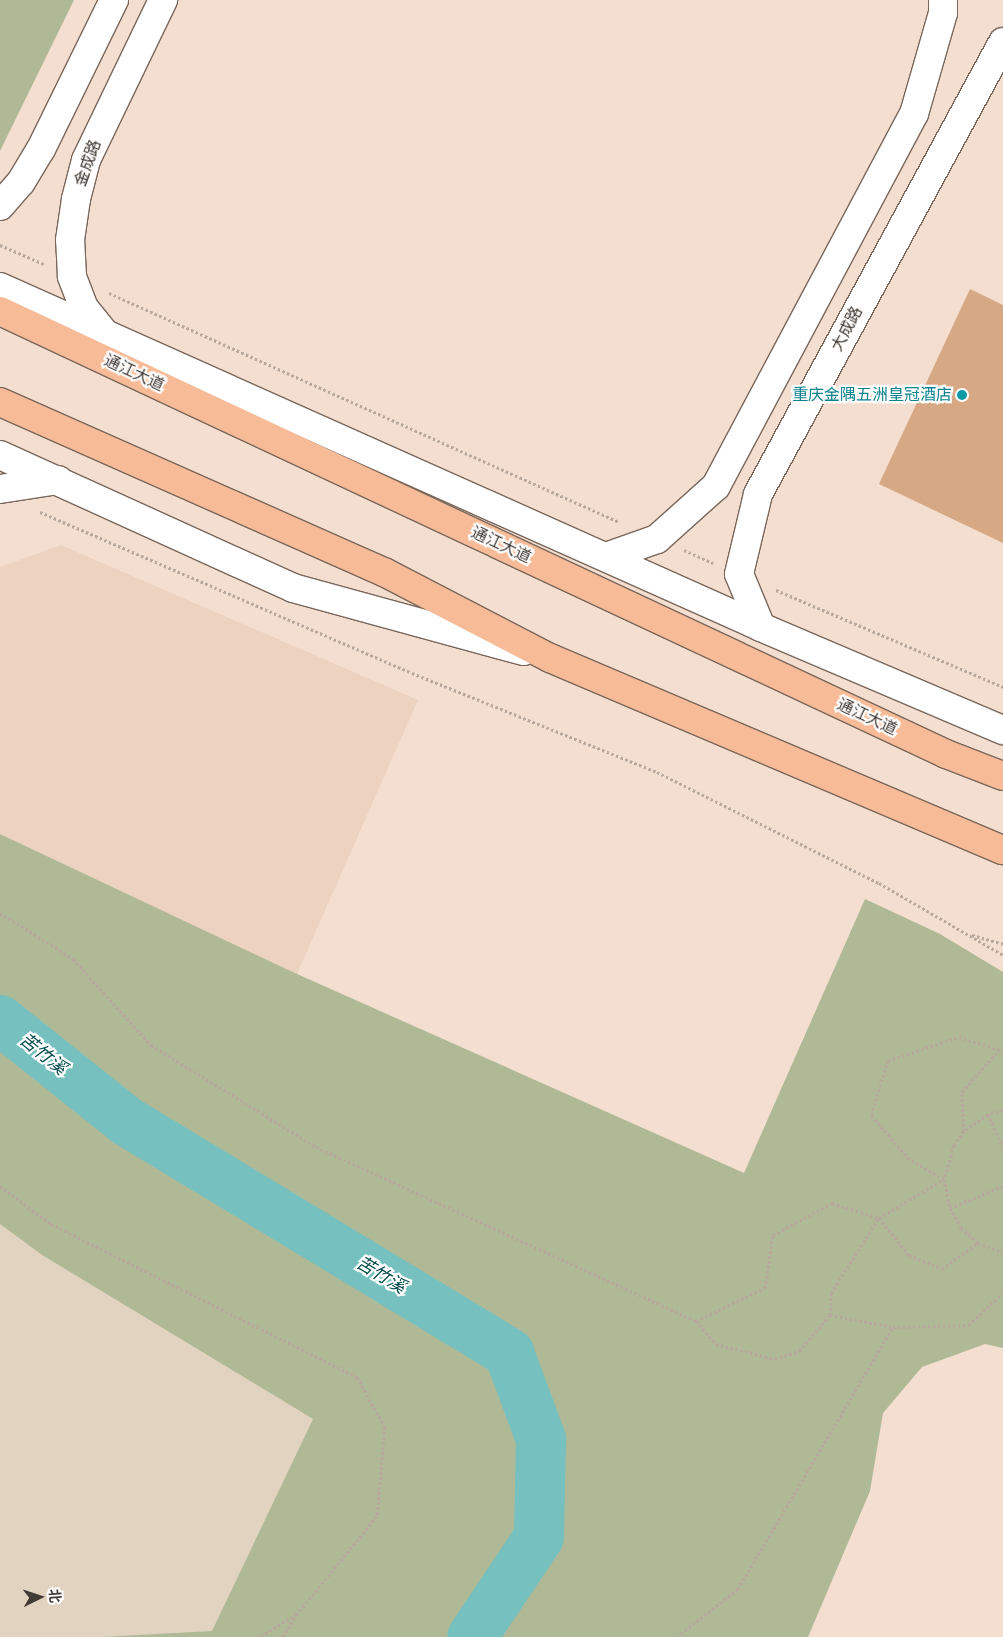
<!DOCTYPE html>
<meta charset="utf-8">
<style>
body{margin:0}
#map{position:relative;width:1003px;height:1637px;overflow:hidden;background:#f3ded0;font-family:Poppins,"Noto Sans SC",sans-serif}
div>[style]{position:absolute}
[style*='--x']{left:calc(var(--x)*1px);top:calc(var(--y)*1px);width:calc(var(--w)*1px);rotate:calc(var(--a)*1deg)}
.built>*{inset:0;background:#eed2c0}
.industrial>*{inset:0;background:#e2d3c1}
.green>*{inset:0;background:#afb995}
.river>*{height:50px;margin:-25px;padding:0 25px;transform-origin:25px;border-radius:25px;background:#77c0c0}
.building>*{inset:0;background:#d6a884}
.path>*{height:3px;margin-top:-1.5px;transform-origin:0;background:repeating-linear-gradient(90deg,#b7a79c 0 2.5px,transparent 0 5px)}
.roads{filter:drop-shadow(1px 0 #79675b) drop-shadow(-1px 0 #79675b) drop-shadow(0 1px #79675b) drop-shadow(0 -1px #79675b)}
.tertiary>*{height:28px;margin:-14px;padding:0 14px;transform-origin:14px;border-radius:14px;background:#fff}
.primary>*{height:28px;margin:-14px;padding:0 14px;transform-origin:14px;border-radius:14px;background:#f7bb98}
.dots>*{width:14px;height:14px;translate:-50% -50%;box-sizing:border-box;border:2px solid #fff;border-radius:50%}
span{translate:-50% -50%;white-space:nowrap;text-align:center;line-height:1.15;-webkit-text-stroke:4.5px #fff;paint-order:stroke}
.street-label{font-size:16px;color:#433b35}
.culture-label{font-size:16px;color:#0d838f}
.right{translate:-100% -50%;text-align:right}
.water-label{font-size:18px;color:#094d4e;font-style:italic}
.north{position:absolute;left:15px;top:1572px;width:50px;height:50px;-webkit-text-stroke:4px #fff;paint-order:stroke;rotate:86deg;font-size:14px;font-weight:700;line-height:20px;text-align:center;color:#433b35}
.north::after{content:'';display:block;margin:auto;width:18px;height:22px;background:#433b35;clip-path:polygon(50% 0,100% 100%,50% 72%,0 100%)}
</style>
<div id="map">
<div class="built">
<div style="clip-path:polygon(61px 545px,418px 700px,297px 974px,0 834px,0 567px)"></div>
</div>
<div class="industrial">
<div style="clip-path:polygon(0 1224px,42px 1255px,313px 1419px,212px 1632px,102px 1637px,0 1637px)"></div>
</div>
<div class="green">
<div style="clip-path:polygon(0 0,74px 0,0 151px)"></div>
<div style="clip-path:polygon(0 834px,297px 974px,744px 1173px,865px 899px,940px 934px,1003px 972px,1003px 1348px,985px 1344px,922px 1367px,883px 1413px,870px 1491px,808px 1637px,102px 1637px,212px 1631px,313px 1419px,42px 1255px,0 1224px)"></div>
</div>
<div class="river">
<div style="--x:0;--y:1020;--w:164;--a:38.6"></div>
<div style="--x:128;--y:1122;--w:446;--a:31.2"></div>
<div style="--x:509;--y:1353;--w:92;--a:69.6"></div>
<div style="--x:541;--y:1439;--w:98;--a:91.2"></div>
<div style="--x:539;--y:1537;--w:120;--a:123.8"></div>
</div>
<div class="building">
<div style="clip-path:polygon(970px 289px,1003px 305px,1003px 543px,879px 484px)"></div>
</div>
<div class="path">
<div style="--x:0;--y:245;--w:48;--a:23.4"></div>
<div style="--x:109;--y:293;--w:559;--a:24.18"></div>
<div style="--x:40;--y:512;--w:405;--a:23.4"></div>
<div style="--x:412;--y:673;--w:264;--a:22"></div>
<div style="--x:657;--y:772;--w:248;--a:26.6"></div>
<div style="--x:879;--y:883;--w:143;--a:30.1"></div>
<div style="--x:684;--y:550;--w:32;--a:24"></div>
<div style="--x:776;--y:590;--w:247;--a:23.1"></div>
<div style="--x:0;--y:913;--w:86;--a:32.2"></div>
<div style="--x:73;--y:959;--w:116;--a:47.8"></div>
<div style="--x:151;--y:1045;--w:194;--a:31.7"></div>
<div style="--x:316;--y:1147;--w:418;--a:24.6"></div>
<div style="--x:696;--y:1321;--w:30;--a:49"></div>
<div style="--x:716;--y:1344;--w:61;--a:14.3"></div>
<div style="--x:775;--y:1359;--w:25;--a:-18"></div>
<div style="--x:799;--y:1351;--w:48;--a:-49.3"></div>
<div style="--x:830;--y:1315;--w:22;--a:-87"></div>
<div style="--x:831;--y:1293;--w:89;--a:-57.4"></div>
<div style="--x:879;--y:1218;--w:76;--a:-31"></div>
<div style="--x:944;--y:1179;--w:40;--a:-150.3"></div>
<div style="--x:909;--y:1159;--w:58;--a:-130.8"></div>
<div style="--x:871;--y:1115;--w:57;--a:-72.5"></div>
<div style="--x:888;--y:1061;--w:75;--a:-18.7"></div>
<div style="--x:959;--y:1037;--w:46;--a:17.7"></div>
<div style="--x:972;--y:935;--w:32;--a:16"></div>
<div style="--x:1003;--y:1110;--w:16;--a:165"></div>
<div style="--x:988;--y:1114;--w:29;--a:145"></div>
<div style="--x:964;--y:1131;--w:17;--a:126"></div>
<div style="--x:954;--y:1145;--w:35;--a:106"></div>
<div style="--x:944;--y:1179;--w:30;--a:78"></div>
<div style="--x:950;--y:1208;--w:23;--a:61"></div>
<div style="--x:961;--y:1228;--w:23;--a:41"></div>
<div style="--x:978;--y:1243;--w:27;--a:20"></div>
<div style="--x:988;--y:1114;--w:37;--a:66"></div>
<div style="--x:964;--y:1131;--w:39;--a:-93"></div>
<div style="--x:962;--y:1092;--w:56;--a:-48.6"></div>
<div style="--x:0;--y:1186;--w:64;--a:36.7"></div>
<div style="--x:51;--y:1224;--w:342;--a:26.6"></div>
<div style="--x:357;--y:1377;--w:57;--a:60.8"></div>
<div style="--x:385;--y:1427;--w:89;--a:95.1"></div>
<div style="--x:377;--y:1516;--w:127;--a:129.2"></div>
<div style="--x:297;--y:1614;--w:44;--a:148.8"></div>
<div style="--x:950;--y:1208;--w:57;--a:-22.5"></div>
<div style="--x:830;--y:1315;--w:64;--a:10.8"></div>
<div style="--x:893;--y:1327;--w:76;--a:-1.5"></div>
<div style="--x:969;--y:1325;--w:47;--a:-43.3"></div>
<div style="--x:696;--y:1321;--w:76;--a:-25.6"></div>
<div style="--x:765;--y:1288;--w:54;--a:-81.4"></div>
<div style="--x:773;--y:1235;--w:67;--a:-28.5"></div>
<div style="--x:832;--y:1203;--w:49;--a:17.7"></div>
<div style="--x:879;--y:1218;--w:48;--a:51"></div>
<div style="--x:909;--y:1255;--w:36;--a:23"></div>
<div style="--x:942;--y:1269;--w:44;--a:-35.8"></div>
<div style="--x:283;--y:1637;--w:27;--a:-59"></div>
<div style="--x:677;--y:1637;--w:78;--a:-38.2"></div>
<div style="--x:738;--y:1589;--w:304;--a:-59.4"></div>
</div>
<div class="roads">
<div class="tertiary">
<div style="--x:0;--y:206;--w:32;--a:-49"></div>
<div style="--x:21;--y:182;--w:39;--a:-59"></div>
<div style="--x:41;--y:149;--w:166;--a:-63.9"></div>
<div style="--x:0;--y:287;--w:833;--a:24.07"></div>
<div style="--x:761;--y:627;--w:263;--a:23.1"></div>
<div style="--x:102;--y:330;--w:28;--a:-129"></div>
<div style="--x:84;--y:308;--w:34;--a:-111"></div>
<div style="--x:72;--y:276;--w:36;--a:-93"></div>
<div style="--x:70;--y:240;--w:41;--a:-81.7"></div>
<div style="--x:76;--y:199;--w:40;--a:-75.6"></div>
<div style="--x:86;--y:160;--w:178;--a:-64.3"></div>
<div style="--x:0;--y:455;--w:322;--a:24.4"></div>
<div style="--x:293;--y:588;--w:239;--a:15.3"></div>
<div style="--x:0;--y:489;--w:59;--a:-8.8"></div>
<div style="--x:606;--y:557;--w:54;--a:-19.4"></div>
<div style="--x:657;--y:539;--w:79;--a:-41.9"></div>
<div style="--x:716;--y:486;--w:421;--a:-62"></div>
<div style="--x:914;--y:114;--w:105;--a:-74"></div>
<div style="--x:943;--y:13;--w:13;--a:-90"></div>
<div style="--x:761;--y:627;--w:57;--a:-112.5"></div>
<div style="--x:739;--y:574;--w:82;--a:-76.6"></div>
<div style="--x:758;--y:494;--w:514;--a:-61.54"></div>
</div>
<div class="primary">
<div style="--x:0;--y:311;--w:1045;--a:25.09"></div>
<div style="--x:946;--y:754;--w:61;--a:21.1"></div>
<div style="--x:0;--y:402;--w:420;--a:23.9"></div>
<div style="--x:384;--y:572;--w:187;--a:27.4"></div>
<div style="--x:550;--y:658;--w:492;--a:23"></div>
</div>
</div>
<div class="dots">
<div style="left:962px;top:395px;background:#0f9aa8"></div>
</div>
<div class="street-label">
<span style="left:88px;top:163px;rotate:-70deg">金成路</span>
<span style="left:847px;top:329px;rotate:-62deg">大成路</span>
<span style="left:134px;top:373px;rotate:25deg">通江大道</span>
<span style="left:501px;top:545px;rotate:25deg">通江大道</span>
<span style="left:867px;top:717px;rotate:25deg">通江大道</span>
</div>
<div class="culture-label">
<span class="right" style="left:952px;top:395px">重庆金隅五洲皇冠酒店</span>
</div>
<div class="water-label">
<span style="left:43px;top:1054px;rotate:39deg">苦竹溪</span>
<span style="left:381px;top:1275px;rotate:31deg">苦竹溪</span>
</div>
<div class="north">北</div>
</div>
